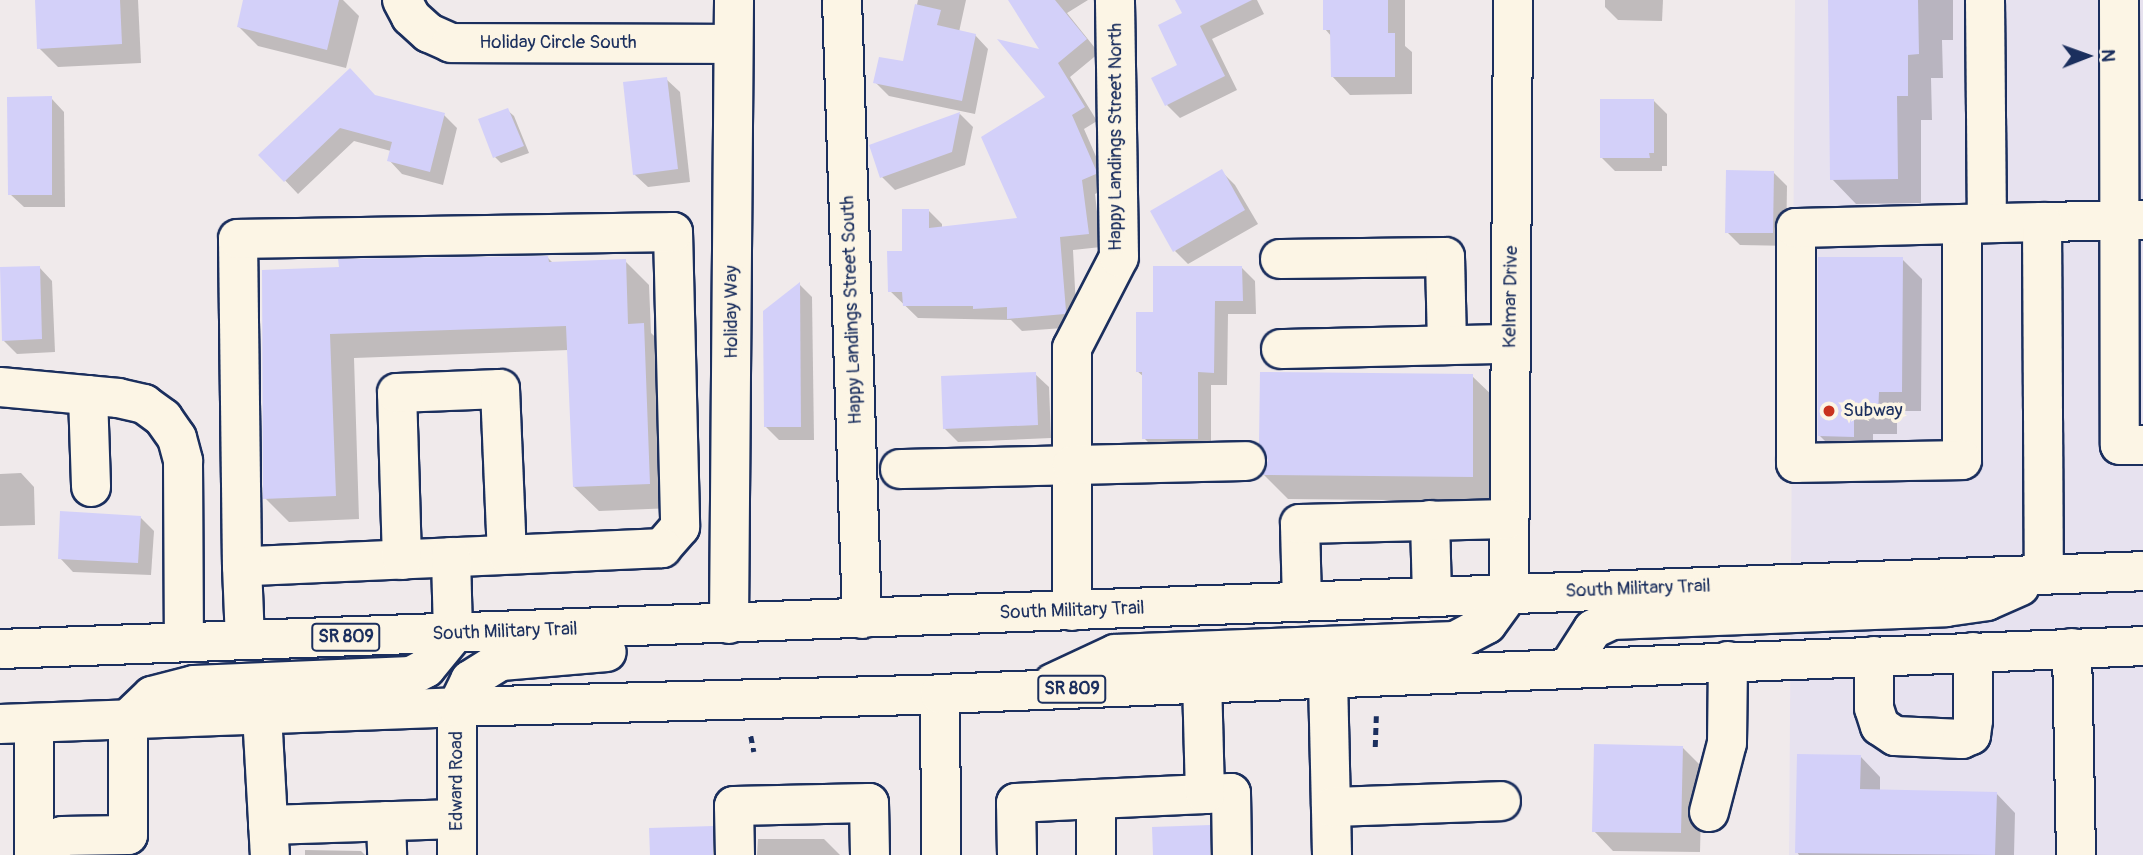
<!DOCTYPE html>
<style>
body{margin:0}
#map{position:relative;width:2143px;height:855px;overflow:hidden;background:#f0eaeb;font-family:Pangolin,sans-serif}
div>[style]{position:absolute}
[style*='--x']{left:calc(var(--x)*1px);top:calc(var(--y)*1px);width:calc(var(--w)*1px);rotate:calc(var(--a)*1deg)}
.built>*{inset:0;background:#e7e2ef}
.shadow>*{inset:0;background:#0003}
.building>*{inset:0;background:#d3d0f9}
.path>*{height:4.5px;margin-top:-2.25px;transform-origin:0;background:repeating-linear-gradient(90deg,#1b2f5e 0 7px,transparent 0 12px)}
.roads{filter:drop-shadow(2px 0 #1b2f5e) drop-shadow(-2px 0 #1b2f5e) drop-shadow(0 2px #1b2f5e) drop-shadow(0 -2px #1b2f5e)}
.minor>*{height:38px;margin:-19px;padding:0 19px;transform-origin:19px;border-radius:19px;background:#fcf5e5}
.major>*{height:38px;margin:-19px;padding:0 19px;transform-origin:19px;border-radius:19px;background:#fcf5e5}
.dots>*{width:19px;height:19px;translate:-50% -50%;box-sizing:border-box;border:4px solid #fcf5e5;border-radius:50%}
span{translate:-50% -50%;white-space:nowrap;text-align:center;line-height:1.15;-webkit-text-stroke:7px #fcf5e5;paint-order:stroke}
.shield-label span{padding:2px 5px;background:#fcf5e5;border:2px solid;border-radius:5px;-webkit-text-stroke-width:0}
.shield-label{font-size:18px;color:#1b2f5e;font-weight:700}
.street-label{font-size:19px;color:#1b2f5e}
.poi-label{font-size:19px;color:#1b2f5e}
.left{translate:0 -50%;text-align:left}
.north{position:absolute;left:2052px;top:21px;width:70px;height:70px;-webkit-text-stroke:5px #fcf5e5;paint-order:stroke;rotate:89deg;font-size:19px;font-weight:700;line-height:28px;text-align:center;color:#1b2f5e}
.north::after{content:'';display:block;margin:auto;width:24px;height:32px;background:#1b2f5e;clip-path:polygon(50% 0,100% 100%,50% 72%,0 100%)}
</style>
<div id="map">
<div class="built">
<div style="clip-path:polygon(1795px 0,2143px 0,2143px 855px,1789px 855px)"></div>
</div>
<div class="shadow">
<div style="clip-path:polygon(38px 0,138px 0,141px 63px,58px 67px,39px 48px)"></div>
<div style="clip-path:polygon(245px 0,343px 0,359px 16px,346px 68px,258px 46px,239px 27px)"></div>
<div style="clip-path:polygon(918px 0,966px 0,959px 32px,975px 35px,988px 49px,975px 114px,889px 96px,875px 82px,904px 64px)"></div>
<div style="clip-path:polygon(1010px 0,1088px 0,1067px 13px,1099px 53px,1070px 77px,1097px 121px,1084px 129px,1108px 184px,1108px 188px,1095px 194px,1101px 247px,1073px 250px,1077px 327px,1022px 331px,1011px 320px,918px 318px,890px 291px,904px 252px,928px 210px,942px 224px,942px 228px,1019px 220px,1047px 97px,1043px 51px)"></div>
<div style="clip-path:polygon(1177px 0,1257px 0,1264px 14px,1212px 39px,1237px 90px,1180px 118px,1167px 105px,1180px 66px,1184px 14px)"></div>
<div style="clip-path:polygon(1325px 0,1405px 0,1405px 46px,1412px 52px,1412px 94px,1350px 95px,1332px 76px,1332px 37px,1325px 29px)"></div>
<div style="clip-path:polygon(1605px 0,1663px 0,1662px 21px,1618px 20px,1605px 7px)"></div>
<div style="clip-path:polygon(1829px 0,1953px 0,1953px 40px,1942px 40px,1943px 78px,1931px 78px,1932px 120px,1921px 120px,1921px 203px,1856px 204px,1832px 179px)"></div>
<div style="clip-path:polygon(666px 79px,680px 92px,690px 182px,648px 187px,634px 174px)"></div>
<div style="clip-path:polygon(376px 97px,444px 115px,457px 128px,443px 185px,402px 174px,389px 160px,391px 151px,354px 141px,298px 194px,261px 155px)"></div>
<div style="clip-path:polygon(51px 98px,64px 112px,65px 207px,24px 207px,10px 194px)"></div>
<div style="clip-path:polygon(1654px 101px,1667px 114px,1667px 166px,1662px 166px,1662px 171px,1615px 171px,1602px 158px)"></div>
<div style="clip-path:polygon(507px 110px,514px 116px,529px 153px,501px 163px,495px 157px)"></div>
<div style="clip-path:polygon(960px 114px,973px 127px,965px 165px,895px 190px,882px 177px,871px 146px)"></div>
<div style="clip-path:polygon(1222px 172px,1235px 185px,1258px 224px,1188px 264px,1175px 251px)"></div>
<div style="clip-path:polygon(1773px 172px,1787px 186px,1786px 246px,1740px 245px,1727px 232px)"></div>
<div style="clip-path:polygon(548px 258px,553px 263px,625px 261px,649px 285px,651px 333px,668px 349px,673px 508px,599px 511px,574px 487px,569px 350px,354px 358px,359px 519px,289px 522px,265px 498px,264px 272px)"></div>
<div style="clip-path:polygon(1902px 259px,1922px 279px,1921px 411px,1897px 411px,1897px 434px,1873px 434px,1873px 455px,1839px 455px,1820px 436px)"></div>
<div style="clip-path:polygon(39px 267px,52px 281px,55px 352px,17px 354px,3px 340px)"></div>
<div style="clip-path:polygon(1242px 268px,1255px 281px,1256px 314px,1228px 314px,1227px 385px,1211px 385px,1211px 451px,1157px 451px,1144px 438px,1144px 377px,1137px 371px,1155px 314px)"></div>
<div style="clip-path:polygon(799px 284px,812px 297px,814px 440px,779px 440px,765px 426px)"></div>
<div style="clip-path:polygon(1035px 374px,1049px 387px,1051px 438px,958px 442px,944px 428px)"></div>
<div style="clip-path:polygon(1472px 376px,1497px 400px,1496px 501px,1288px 499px,1264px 475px,1270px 460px)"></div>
<div style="clip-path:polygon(21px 473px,34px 487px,35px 525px,0 526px,0 474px)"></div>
<div style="clip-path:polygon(140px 517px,154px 531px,151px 575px,73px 572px,60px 558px)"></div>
<div style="clip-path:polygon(1682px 747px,1702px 767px,1700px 852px,1613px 851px,1594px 831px)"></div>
<div style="clip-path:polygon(1861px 757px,1880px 777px,1880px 791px,1996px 793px,2015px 813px,2014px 855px,1799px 855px,1797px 852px)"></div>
<div style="clip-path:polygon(1209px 827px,1234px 855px,1154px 855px)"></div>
<div style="clip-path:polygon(712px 828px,730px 846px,731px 855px,652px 855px)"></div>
<div style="clip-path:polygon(758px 839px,824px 839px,840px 855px,757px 855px)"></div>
<div style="clip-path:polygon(305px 850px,361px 851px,365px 855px,305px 855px)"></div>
</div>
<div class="building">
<div style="clip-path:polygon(35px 0,120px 0,122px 44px,37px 49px)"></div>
<div style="clip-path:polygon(243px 0,339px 0,327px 50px,237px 27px)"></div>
<div style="clip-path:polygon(1008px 0,1055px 0,1087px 39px,1058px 63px,1085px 107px,1072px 115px,1096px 170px,1096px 174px,1082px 180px,1089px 234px,1060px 237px,1066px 311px,1065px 314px,1007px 319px,1007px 307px,973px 309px,973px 306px,903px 306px,902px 292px,888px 292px,887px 251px,902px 251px,902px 209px,929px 209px,929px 228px,1017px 218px,981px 137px,1045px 97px,997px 39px,1039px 49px)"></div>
<div style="clip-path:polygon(1175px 0,1252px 0,1200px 26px,1225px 76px,1165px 106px,1151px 78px,1177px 65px,1158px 25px,1182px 13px)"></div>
<div style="clip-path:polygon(1323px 0,1388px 0,1388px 33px,1395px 33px,1395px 77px,1331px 77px,1330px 30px,1323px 30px)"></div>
<div style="clip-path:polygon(1828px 0,1918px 0,1919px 54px,1908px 55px,1908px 96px,1897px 96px,1898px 179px,1830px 180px)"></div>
<div style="clip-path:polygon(915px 4px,941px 10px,937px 25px,976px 34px,962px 101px,873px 83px,879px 57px,903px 61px)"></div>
<div style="clip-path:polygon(350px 68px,375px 95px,445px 113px,430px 172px,387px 161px,392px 142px,340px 128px,284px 182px,258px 155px)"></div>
<div style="clip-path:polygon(667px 77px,678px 169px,633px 175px,623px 82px)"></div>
<div style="clip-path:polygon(52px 96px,52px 195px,8px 195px,7px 97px)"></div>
<div style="clip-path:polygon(1600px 99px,1654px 99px,1654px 153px,1649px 153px,1650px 158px,1600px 158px)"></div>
<div style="clip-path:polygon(508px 108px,524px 146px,493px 158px,478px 119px)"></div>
<div style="clip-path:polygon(960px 112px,952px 152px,880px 178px,869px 145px)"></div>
<div style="clip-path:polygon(1222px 169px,1245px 210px,1173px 252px,1150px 211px)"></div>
<div style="clip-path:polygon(1726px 170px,1774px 171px,1773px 233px,1725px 233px)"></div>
<div style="clip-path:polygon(548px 256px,549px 262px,626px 259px,628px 324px,644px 323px,650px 484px,573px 487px,566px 326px,330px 334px,336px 496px,263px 499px,262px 270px,339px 267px,338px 259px)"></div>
<div style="clip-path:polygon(1818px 257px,1903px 257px,1902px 392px,1879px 392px,1878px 415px,1854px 415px,1854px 437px,1818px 436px)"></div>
<div style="clip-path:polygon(40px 266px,42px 339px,2px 341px,0 267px)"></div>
<div style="clip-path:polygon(1153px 266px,1242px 266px,1243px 301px,1215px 301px,1214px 373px,1198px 372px,1198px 439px,1142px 439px,1142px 372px,1136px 372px,1136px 312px,1153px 312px)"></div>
<div style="clip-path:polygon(800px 282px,801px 427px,764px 427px,763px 311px)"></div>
<div style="clip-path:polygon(1036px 372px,1038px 425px,943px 429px,941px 376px)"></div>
<div style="clip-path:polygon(1260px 372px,1473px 374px,1473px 477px,1262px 475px,1268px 460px,1259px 444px)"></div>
<div style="clip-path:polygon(60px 511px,141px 516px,138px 563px,58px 559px)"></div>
<div style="clip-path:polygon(1594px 744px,1683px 746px,1681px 833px,1592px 832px)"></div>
<div style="clip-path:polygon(1797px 754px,1861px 755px,1860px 789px,1997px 792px,1995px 855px,1795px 853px)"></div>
<div style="clip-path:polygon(1210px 825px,1210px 855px,1153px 855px,1152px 827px)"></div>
<div style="clip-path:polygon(713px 826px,713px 855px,650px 855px,649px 828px)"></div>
</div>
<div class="path">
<div style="--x:751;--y:736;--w:16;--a:79"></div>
<div style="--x:1375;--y:747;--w:31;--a:-88"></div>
</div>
<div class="roads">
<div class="minor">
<div style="--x:402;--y:0;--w:19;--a:62"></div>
<div style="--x:411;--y:17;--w:24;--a:42"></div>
<div style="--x:429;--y:33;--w:24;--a:24"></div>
<div style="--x:451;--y:43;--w:282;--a:0.2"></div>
<div style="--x:842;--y:0;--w:619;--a:88.15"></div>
<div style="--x:1985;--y:0;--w:223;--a:89.5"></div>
<div style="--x:2119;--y:0;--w:445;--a:89.9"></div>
<div style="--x:2120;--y:445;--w:23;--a:0"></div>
<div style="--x:2042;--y:222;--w:101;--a:-1.1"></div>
<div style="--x:1962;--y:224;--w:236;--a:90"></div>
<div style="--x:1962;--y:460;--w:166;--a:179"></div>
<div style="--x:1796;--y:463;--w:235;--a:-90"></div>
<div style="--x:1796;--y:228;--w:246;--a:-1.4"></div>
<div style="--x:2042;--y:222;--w:352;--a:89.7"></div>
<div style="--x:673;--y:232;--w:295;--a:88.6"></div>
<div style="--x:680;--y:527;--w:28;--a:131"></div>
<div style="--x:662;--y:548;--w:420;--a:177.5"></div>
<div style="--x:242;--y:566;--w:327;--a:-90.7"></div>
<div style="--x:238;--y:239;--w:435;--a:-0.9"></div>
<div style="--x:1280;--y:259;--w:165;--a:-0.7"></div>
<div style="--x:1445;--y:257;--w:88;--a:88.7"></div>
<div style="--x:1281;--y:349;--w:229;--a:-1.3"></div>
<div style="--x:0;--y:387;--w:119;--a:5.3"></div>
<div style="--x:118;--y:398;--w:27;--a:13"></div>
<div style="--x:144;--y:404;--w:24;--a:36"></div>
<div style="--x:163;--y:418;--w:24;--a:55"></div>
<div style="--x:177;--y:438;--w:24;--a:75"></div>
<div style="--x:183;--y:461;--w:181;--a:89.7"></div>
<div style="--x:88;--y:395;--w:92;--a:88.1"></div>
<div style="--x:900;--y:469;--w:172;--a:-1.3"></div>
<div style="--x:1072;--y:465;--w:117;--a:-90"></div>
<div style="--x:1072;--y:348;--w:102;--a:-62.7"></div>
<div style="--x:1119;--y:257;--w:257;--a:-90.9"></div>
<div style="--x:1430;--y:520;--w:77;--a:88.5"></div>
<div style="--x:451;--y:557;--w:78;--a:88.5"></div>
<div style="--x:402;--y:560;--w:167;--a:-91.7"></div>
<div style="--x:397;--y:393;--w:103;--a:-2.2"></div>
<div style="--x:500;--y:389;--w:165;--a:87.6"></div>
<div style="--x:242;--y:566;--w:74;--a:87.7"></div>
<div style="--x:1509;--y:594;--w:594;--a:-89.61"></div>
<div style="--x:1302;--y:602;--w:78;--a:-91.5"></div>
<div style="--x:1300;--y:524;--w:209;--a:-1.4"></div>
<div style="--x:1072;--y:611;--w:146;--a:-90"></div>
<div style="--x:1072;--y:465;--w:174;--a:-1.3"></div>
<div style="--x:729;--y:624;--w:624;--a:-89.54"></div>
<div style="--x:2072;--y:648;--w:207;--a:88.9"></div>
<div style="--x:1874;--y:656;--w:52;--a:90"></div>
<div style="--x:1874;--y:708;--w:19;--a:72"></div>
<div style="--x:1880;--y:726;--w:18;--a:34"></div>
<div style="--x:1895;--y:736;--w:67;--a:2.6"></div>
<div style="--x:1962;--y:739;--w:10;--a:-24"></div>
<div style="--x:1971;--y:735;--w:15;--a:-82"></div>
<div style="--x:1973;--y:720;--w:68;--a:-90"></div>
<div style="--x:1328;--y:678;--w:177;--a:88.7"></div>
<div style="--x:940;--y:694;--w:161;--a:89.6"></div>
<div style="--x:262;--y:714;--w:141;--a:86.8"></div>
<div style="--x:34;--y:723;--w:132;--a:90"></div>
<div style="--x:1205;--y:794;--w:26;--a:-2"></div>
<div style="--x:1231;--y:793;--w:62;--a:89.1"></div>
<div style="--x:1331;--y:807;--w:170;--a:-2"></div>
<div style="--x:1709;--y:812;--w:71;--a:-75.4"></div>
<div style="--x:1727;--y:743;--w:82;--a:-89.3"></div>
<div style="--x:386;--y:821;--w:34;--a:88"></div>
<div style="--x:268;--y:825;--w:189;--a:-1.8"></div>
<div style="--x:41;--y:855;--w:28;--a:-42"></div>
<div style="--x:62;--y:836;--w:66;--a:-0.9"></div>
<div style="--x:128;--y:835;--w:116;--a:-90"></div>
<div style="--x:457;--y:855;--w:148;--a:-90"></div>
<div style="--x:735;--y:855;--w:49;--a:-91.2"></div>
<div style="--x:734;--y:806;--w:135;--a:-1.3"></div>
<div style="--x:869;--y:803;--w:52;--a:88.9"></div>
<div style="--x:1017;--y:855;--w:52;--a:-91.1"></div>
<div style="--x:1016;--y:803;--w:80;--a:-2.9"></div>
<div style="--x:1096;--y:855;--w:56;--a:-90"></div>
<div style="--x:1096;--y:799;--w:109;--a:-2.6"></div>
<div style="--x:1205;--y:794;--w:111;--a:-91.5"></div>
</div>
<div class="major">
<div style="--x:0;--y:649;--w:2144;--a:-2.08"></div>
<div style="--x:1568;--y:668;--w:46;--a:-57.3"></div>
<div style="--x:1593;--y:629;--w:21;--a:-25"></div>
<div style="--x:1612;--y:620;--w:334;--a:-2.2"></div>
<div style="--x:1946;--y:607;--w:41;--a:-8.3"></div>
<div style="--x:1987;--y:601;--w:36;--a:-24"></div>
<div style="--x:1053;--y:683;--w:68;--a:-25.1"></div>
<div style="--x:1115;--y:654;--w:340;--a:-2.2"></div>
<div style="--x:1455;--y:641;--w:36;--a:-28"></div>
<div style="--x:1487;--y:624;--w:37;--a:-54"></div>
<div style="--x:457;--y:707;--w:30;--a:-64"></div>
<div style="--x:470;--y:680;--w:36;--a:-32"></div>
<div style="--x:501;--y:661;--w:106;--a:-4.9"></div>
<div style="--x:128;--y:719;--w:33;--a:-44"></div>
<div style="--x:152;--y:696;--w:43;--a:-14.7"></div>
<div style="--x:194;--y:685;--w:217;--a:-2.4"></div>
<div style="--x:411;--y:676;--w:17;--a:-28"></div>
<div style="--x:426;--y:668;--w:43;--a:-50.7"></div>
<div style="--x:0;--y:724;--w:457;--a:-2.1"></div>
<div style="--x:457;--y:707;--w:483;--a:-1.5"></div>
<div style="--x:940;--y:694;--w:1204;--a:-2.28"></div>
</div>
</div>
<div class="dots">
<div style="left:1829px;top:411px;background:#c8321e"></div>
</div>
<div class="shield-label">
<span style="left:346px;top:637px">SR 809</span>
<span style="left:1072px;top:689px">SR 809</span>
</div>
<div class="street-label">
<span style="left:558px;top:43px">Holiday Circle South</span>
<span style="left:1116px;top:137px;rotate:-90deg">Happy Landings Street North</span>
<span style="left:1511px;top:297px;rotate:-89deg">Kelmar Drive</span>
<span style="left:852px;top:310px;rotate:-92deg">Happy Landings Street South</span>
<span style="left:732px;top:312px;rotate:-90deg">Holiday Way</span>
<span style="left:1638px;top:589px;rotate:-2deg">South Military Trail</span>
<span style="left:1072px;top:611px;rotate:-2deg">South Military Trail</span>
<span style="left:505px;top:632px;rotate:-2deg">South Military Trail</span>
<span style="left:457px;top:781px;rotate:-90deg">Edward Road</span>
</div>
<div class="poi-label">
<span class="left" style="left:1843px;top:411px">Subway</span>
</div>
<div class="north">N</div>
</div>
